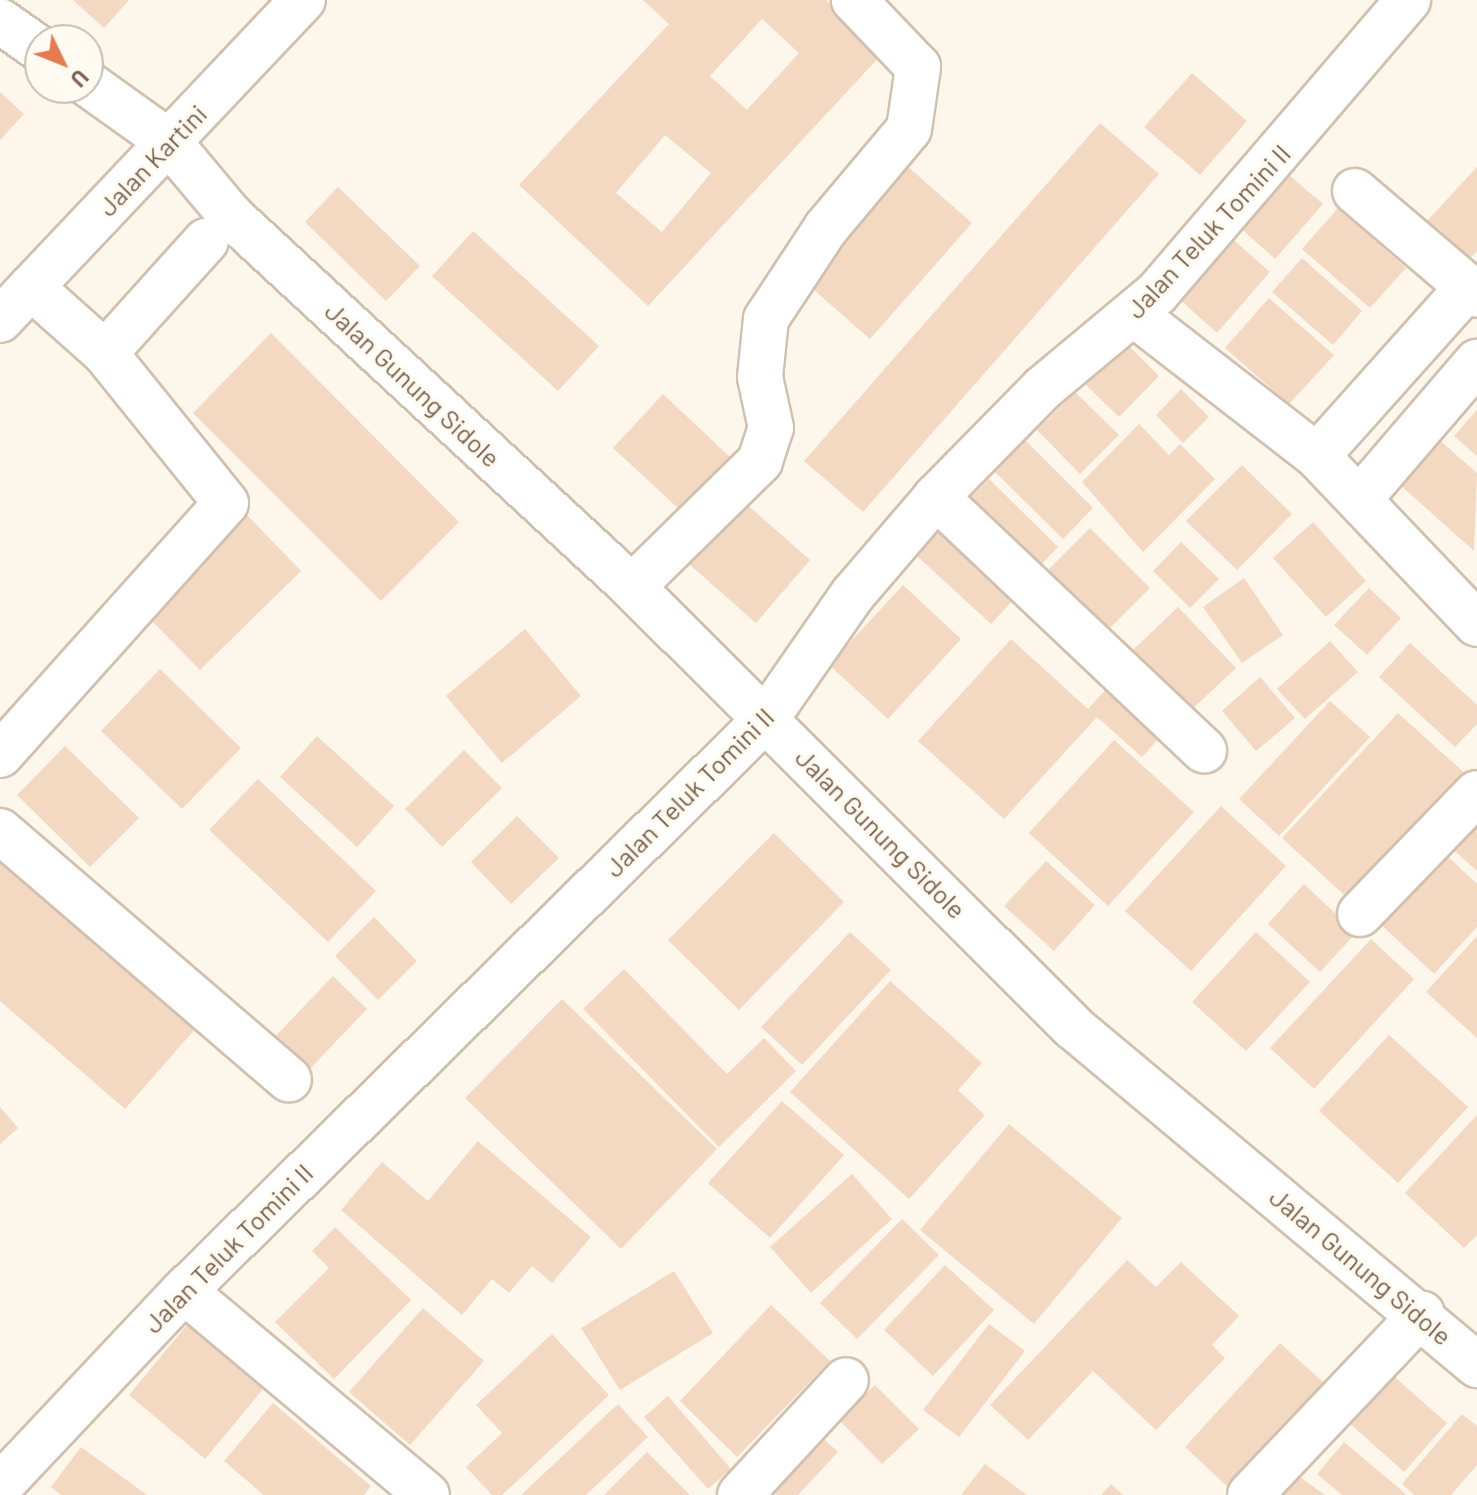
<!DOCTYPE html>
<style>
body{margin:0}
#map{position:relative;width:1477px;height:1495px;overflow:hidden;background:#fdf7eb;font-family:Barlow,sans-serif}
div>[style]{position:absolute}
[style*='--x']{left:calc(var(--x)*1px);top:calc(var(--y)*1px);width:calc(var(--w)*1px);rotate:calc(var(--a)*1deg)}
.building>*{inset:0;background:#f3d8c2}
.roads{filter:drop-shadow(2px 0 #d0c0af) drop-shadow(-2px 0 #d0c0af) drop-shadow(0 2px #d0c0af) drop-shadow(0 -2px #d0c0af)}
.minor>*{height:44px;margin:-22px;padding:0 22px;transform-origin:22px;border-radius:22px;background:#fff}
span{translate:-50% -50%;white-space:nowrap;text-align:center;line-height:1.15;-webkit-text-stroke:7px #fffbf2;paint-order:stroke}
.street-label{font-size:26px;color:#795f4d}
.north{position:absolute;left:24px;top:24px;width:80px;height:80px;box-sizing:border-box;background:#fffbf2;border:2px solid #c9bdb0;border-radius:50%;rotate:133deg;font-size:22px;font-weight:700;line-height:32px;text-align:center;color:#795f4d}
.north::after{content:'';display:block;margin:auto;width:28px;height:36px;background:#e67b51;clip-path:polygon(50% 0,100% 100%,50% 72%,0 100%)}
</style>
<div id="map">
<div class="building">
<div style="clip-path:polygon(73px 0,129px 0,104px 28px)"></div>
<div style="clip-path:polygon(evenodd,643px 0,826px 0,883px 53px,648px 306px,519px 185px,669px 24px,643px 0,762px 19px,799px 53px,747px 110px,710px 76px,762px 19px,643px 0,665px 135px,711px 173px,662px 232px,616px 193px,665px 135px)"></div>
<div style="clip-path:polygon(1192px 73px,1247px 121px,1200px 175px,1144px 127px)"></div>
<div style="clip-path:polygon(0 92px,24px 114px,0 140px)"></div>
<div style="clip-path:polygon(1100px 123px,1159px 174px,863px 512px,804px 461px)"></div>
<div style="clip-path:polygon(907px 166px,972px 223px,870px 339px,805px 282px)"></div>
<div style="clip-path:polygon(1477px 167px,1477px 251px,1468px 260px,1426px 222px)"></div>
<div style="clip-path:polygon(1282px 169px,1323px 204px,1275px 259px,1235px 223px)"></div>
<div style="clip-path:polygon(338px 187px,420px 266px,386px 301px,305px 222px)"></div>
<div style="clip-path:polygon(1338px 208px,1406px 268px,1370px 308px,1302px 249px)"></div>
<div style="clip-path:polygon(1219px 227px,1270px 272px,1217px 333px,1166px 287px)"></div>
<div style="clip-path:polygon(473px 231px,599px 346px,558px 391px,432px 276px)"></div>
<div style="clip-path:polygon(1302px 258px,1362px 311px,1333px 345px,1272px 292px)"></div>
<div style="clip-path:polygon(1269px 298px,1334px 355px,1289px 404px,1225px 348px)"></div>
<div style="clip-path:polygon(271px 333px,459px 522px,381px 601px,193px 413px)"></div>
<div style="clip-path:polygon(1125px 342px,1159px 376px,1119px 417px,1084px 383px)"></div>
<div style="clip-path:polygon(1181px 389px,1209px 417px,1183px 443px,1156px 415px)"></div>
<div style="clip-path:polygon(1075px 392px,1119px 435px,1080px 474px,1037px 430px)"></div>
<div style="clip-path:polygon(663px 394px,730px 457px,680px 510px,613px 448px)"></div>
<div style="clip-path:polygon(1477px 410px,1477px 456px,1454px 436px)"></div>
<div style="clip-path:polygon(1139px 424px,1169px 455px,1180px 444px,1215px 479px,1143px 552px,1082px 482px)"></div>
<div style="clip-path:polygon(1429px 431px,1477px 473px,1474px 551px,1390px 476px)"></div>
<div style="clip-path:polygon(1023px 438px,1093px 508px,1063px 539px,993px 470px)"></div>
<div style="clip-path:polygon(1242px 465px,1292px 514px,1237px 570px,1186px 521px)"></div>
<div style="clip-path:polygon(989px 479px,1058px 547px,1030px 576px,961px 507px)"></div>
<div style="clip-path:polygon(736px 495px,810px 560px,756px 623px,681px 557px)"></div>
<div style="clip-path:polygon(942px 506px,1027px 585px,991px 624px,906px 546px)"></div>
<div style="clip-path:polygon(245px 513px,301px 571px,200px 670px,144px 613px)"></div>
<div style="clip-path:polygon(1313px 522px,1366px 581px,1326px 617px,1273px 558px)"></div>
<div style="clip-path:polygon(1090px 528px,1150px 588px,1098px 640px,1037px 581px)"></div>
<div style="clip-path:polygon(1181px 542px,1219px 579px,1190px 608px,1153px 571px)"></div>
<div style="clip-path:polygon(1244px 578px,1283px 635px,1242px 663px,1203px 607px)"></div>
<div style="clip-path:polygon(903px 585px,961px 639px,888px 719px,829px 665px)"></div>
<div style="clip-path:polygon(1369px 588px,1401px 618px,1367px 655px,1334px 625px)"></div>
<div style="clip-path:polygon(1178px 607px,1236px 668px,1188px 713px,1131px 652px)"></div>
<div style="clip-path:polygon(525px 629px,581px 696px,502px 763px,446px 696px)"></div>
<div style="clip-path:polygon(1011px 639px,1088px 709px,1118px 676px,1171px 725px,1142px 757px,1097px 717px,1004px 819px,918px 741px)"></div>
<div style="clip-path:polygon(1330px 641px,1358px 672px,1305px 719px,1277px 689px)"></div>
<div style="clip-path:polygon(1410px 643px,1477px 705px,1477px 724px,1455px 747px,1379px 677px)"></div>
<div style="clip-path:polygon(160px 669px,241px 748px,182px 809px,101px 731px)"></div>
<div style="clip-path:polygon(1260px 677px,1295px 718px,1256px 751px,1222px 711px)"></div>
<div style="clip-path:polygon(1330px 701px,1370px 737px,1279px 836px,1239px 799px)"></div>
<div style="clip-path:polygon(1398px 713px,1470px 778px,1354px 904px,1282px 838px)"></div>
<div style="clip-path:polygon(317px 736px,394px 806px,357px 847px,280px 777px)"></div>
<div style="clip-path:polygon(1114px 740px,1194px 812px,1108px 906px,1029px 833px)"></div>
<div style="clip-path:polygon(65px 746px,139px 818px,90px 867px,17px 795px)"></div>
<div style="clip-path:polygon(464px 750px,502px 788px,442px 847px,405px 809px)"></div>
<div style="clip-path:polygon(258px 779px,376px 891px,328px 942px,209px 830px)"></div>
<div style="clip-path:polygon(1221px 806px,1286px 866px,1191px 971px,1125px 911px)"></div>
<div style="clip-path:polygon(1477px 815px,1477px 871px,1449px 846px)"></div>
<div style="clip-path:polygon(517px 816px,559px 858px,511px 904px,471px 862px)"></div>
<div style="clip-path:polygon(774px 833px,844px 902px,739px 1010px,668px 940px)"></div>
<div style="clip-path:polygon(1440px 849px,1477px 884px,1477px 927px,1434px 974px,1376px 920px)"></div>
<div style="clip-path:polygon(0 859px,196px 1028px,125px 1109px,0 1001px)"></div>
<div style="clip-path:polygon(1046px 861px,1095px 905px,1054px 951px,1004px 906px)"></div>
<div style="clip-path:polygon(1304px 884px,1356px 933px,1320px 972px,1268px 924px)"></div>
<div style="clip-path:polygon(374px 917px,417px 961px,378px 1000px,335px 956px)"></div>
<div style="clip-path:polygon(850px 932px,891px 970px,802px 1065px,761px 1027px)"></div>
<div style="clip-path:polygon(1256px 932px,1310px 982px,1246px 1051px,1192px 1002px)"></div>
<div style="clip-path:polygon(1477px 936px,1477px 1038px,1426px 992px)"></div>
<div style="clip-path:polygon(1371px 939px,1414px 979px,1314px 1089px,1270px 1048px)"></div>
<div style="clip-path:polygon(624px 969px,727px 1074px,764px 1038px,796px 1071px,719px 1147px,583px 1009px)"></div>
<div style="clip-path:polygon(333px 976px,367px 1009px,304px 1075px,270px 1042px)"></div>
<div style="clip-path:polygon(890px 981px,982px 1063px,958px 1090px,985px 1115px,909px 1199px,790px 1092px)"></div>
<div style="clip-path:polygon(562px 999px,717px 1149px,621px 1249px,465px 1098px)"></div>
<div style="clip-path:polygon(1389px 1035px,1468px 1107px,1398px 1183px,1319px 1111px)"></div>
<div style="clip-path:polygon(782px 1101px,844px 1155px,770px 1238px,708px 1183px)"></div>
<div style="clip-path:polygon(0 1107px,18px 1128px,0 1144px)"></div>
<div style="clip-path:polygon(1477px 1115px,1477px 1235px,1464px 1248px,1405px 1193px)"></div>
<div style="clip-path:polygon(1009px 1124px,1122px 1218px,1034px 1324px,920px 1230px)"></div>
<div style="clip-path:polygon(478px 1141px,591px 1237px,552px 1283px,532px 1266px,509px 1293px,492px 1279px,462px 1315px,341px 1210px,382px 1162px,428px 1201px)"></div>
<div style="clip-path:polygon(852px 1174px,892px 1219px,811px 1293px,770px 1247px)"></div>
<div style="clip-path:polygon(902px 1219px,939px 1255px,857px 1339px,820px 1303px)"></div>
<div style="clip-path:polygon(335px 1227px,411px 1300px,334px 1379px,275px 1322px,329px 1268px,312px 1251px)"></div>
<div style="clip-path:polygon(1127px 1260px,1156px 1287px,1181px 1262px,1239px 1316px,1212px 1345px,1225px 1358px,1156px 1430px,1093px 1371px,1028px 1440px,990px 1405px)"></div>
<div style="clip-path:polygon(945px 1265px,994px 1310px,933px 1376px,884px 1330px)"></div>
<div style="clip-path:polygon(674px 1271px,713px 1333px,620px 1390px,581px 1328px)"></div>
<div style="clip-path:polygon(771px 1305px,830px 1361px,737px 1457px,680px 1401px)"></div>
<div style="clip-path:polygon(423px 1308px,484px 1361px,410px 1445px,349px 1392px)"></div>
<div style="clip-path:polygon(989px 1324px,1025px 1351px,959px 1437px,923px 1410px)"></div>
<div style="clip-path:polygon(187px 1325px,264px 1388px,205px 1459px,129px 1395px)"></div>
<div style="clip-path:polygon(552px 1334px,609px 1395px,502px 1495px,492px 1495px,466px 1467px,502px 1433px,476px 1405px)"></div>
<div style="clip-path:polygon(1280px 1343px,1325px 1384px,1229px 1488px,1185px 1447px)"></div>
<div style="clip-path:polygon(1389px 1372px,1447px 1423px,1404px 1472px,1346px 1420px)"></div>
<div style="clip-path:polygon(875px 1385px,919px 1429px,882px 1464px,839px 1420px)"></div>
<div style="clip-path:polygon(668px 1396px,731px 1469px,708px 1489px,644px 1417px)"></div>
<div style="clip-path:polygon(273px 1403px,371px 1486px,364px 1495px,264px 1495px,224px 1461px)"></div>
<div style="clip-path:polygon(618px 1404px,648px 1437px,586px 1495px,521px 1495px)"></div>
<div style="clip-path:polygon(1462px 1414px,1477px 1426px,1477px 1465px,1451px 1495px,1414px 1495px,1402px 1484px)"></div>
<div style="clip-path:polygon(814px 1430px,838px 1452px,798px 1495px,777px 1495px,765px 1484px)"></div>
<div style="clip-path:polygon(1344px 1442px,1407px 1495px,1342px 1495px,1317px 1474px)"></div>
<div style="clip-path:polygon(81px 1447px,147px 1495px,61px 1495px,51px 1487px)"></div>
<div style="clip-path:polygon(647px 1452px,690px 1495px,604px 1495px)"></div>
<div style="clip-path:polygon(985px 1464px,1027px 1495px,961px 1495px)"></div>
<div style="clip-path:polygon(1293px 1472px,1325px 1495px,1277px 1495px)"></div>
<div style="clip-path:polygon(1111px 1484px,1123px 1495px,1101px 1495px)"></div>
</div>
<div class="roads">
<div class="minor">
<div style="--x:0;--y:21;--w:49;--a:35"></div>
<div style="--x:88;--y:84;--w:100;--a:35.6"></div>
<div style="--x:169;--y:142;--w:97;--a:50"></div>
<div style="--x:231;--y:216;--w:546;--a:42.77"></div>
<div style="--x:632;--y:587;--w:623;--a:44.93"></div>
<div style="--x:1073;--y:1027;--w:527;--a:39.92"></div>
<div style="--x:1355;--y:191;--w:160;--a:40.4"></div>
<div style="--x:31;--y:287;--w:99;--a:41.7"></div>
<div style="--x:1134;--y:314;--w:232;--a:37.8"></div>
<div style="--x:1317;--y:456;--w:232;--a:46.4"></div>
<div style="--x:0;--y:320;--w:441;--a:-46.6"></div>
<div style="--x:1317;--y:456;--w:227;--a:-48.2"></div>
<div style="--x:1362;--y:496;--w:177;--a:-49.4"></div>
<div style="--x:936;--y:497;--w:369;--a:43.4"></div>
<div style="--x:632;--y:587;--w:180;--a:-44.5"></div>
<div style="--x:760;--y:461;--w:35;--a:-72"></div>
<div style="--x:771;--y:428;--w:52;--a:-102.2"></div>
<div style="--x:760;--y:377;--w:58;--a:-84.1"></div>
<div style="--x:766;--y:319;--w:109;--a:-56.6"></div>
<div style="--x:826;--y:228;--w:129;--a:-50"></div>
<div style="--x:909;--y:129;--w:63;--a:-81.7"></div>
<div style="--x:918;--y:67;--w:93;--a:-133.7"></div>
<div style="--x:0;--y:755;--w:338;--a:-48.1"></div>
<div style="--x:226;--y:503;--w:193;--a:-128.9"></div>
<div style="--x:105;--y:353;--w:151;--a:-48"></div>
<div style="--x:0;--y:831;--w:381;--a:40.7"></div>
<div style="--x:1360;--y:914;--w:168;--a:-46"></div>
<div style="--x:184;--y:1291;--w:317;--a:40"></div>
<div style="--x:0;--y:1486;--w:268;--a:-46.7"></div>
<div style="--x:184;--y:1291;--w:816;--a:-44.5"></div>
<div style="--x:766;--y:719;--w:152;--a:-55.2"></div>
<div style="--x:853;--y:594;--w:128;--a:-49.4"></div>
<div style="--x:936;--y:497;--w:153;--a:-45.5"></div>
<div style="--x:1043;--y:388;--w:148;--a:-39.8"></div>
<div style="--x:1157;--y:293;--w:386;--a:-49.4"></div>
<div style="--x:740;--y:1495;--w:156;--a:-47.3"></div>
<div style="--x:1250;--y:1495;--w:250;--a:-46.5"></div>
</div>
</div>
<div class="street-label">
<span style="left:152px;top:160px;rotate:-46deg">Jalan Kartini</span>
<span style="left:1208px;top:231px;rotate:-47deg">Jalan Teluk Tomini II</span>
<span style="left:413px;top:384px;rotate:43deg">Jalan Gunung Sidole</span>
<span style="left:689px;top:792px;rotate:-45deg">Jalan Teluk Tomini II</span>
<span style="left:881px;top:833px;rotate:45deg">Jalan Gunung Sidole</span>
<span style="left:228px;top:1248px;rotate:-45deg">Jalan Teluk Tomini II</span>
<span style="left:1361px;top:1266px;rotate:40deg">Jalan Gunung Sidole</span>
</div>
<div class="north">U</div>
</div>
